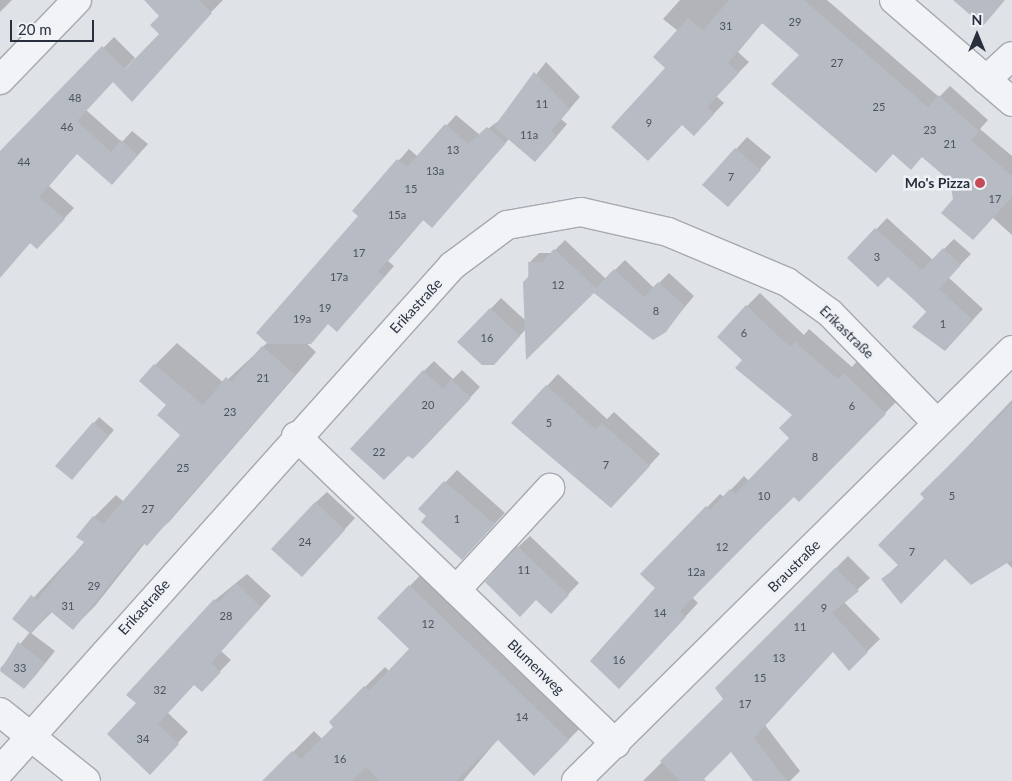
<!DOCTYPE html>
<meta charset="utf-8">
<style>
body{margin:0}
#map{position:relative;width:1012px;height:781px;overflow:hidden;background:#dfe2e7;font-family:Lato,sans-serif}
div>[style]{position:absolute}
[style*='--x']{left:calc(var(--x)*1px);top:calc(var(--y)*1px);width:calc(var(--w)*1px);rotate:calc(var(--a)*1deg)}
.shadow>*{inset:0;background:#0003}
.building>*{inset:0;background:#b7bbc4}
.roads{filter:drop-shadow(1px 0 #a5a9b1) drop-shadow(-1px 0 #a5a9b1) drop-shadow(0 1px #a5a9b1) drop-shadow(0 -1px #a5a9b1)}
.minor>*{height:28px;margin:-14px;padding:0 14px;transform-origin:14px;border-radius:14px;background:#f1f3f6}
.tertiary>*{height:28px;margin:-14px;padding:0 14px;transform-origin:14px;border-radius:14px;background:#f1f3f6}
.dots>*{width:14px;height:14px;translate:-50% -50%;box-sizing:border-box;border:2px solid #eef1f5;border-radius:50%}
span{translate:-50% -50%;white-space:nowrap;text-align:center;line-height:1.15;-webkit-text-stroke:5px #eef1f5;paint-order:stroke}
.number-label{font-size:11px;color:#4c525f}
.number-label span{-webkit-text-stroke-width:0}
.poi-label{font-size:14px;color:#292f3d;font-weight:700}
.right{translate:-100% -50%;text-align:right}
.street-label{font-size:14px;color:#292f3d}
.north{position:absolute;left:952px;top:10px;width:50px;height:50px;-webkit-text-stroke:4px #eef1f5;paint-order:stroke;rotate:0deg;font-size:14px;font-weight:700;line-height:20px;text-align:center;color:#292f3d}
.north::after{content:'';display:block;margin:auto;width:18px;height:22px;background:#292f3d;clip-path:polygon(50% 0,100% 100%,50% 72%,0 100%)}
.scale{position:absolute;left:10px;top:20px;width:84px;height:22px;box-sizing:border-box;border:2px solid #292f3d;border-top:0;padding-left:6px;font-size:15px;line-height:18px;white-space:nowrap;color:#292f3d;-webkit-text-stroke:4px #eef1f5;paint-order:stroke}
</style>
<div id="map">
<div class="shadow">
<div style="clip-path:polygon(0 0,12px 0,0 12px)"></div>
<div style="clip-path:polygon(149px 0,223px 0,170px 54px,160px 34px,161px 16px)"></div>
<div style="clip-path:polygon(680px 0,827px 0,939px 97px,950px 86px,988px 120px,980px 129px,1012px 156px,1012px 235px,992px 217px,954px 199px,951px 181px,763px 22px,738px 52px,749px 62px,716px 96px,724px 103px,704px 124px,682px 124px,667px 68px,678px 31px,663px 19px)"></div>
<div style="clip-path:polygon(114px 37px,135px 58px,86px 110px,122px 142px,132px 131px,148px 144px,122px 173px,77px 153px,49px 186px,74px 208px,47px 237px,31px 242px,0 277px,0 154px)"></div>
<div style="clip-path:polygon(546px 62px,580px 97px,561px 119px,567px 124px,546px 149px,509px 139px,432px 226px,424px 219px,388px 261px,394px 266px,347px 320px,328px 323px,305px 342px,316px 352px,169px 522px,145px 543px,95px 606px,73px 628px,52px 612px,31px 633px,55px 651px,35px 676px,24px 688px,0 669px,30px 632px,14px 619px,85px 542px,94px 517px,116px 495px,124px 502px,182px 435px,168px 405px,141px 381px,155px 365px,177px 343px,224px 383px,268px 342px,360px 216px,354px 211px,409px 149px,418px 157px,456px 115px,480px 135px,501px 119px)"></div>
<div style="clip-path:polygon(747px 137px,771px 157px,739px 194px,704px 185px)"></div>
<div style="clip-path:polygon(887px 218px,933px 260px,954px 239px,971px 254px,948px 277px,983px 309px,955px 339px,888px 275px,849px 258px)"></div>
<div style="clip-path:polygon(565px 240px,606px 279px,625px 260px,654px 288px,669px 273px,694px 296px,665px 331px,594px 291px,526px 329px,504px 353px,459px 342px,501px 298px,526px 321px,529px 263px,539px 253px,552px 253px)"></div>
<div style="clip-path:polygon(760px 293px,804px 335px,809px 329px,852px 367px,858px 360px,898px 400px,799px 500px,794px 496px,692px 597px,698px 603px,632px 674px,657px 588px,642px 574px,720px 494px,724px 497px,744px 476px,749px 481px,790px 438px,794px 415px,744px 360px,747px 306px)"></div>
<div style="clip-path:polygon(434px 361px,453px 379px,462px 370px,480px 387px,423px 448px,424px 371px)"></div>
<div style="clip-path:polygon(558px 374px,607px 419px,614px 412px,660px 454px,622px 495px,513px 423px)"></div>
<div style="clip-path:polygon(1012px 400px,1012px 568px,1006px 562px,946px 557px,883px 579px,899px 564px,926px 498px,922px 494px)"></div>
<div style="clip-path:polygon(99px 417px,114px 430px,77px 473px,94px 423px)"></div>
<div style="clip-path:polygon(457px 470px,505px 513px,473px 547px,420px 509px)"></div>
<div style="clip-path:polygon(327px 492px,355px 518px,313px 564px,315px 503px)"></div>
<div style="clip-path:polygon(530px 536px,579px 583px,562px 601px,518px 547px)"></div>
<div style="clip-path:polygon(848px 556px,870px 578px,844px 602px,880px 639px,849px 669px,833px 651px,765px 725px,800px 771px,790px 781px,759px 781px,731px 750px,703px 778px,706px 781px,643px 781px,725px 699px,716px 688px)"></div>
<div style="clip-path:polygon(430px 565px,589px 719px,534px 775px,498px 739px,463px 781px,264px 781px,314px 731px,322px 739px,334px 727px,330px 722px,385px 667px,389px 671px,411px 649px,379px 618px)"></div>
<div style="clip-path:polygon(247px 574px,271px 596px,221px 651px,231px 660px,202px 690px,195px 683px,167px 712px,188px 732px,160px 762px,137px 703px,215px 600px)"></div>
</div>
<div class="building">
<div style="clip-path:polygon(144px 0,199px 0,212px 13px,132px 102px,113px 82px,77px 121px,111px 152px,121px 140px,138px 155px,112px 185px,77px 154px,39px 197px,65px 219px,37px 249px,30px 243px,0 278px,0 151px,102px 46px,125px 69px,159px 34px,150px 25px,159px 16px)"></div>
<div style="clip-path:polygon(729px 0,804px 0,928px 107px,938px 95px,979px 131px,971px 140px,1012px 176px,1012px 197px,973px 240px,941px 213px,953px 199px,950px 181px,922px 157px,911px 170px,893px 154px,876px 173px,771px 84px,799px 55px,762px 23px,728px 63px,739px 73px,707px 107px,714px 114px,694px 136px,682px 125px,648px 161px,611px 127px,665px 68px,653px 57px,688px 18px,703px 30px)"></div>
<div style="clip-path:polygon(953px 0,1005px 0,983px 26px)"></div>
<div style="clip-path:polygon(534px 72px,570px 109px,551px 131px,557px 136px,535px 162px,494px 127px)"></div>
<div style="clip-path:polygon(445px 124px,468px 144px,487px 127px,506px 143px,432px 228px,423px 220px,378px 272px,384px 277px,337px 332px,328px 324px,311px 344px,268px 344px,256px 333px,358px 216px,352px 211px,397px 159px,407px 167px)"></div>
<div style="clip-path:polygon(735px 148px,761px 170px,728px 207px,702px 185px)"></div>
<div style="clip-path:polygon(875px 228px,922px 270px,943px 248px,961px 265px,939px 289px,973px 320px,945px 351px,912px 327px,927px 311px,888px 277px,878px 287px,847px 258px)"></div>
<div style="clip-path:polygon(554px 249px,596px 288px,614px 269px,644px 297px,658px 282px,685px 306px,666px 332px,653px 340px,594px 293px,526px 360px,523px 282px,529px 276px,528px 262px,542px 262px)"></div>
<div style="clip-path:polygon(746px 305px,790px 347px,795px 342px,838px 379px,844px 373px,886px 414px,799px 502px,794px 497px,765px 525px,680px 611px,686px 617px,619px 689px,590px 661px,655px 588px,640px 574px,706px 506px,710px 510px,730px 489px,735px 494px,789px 438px,779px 428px,792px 415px,735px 368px,742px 360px,717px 337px)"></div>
<div style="clip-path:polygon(490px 308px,520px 336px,494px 365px,482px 365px,457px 342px)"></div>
<div style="clip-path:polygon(262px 346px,295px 375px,147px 546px,143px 543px,73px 630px,50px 611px,31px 634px,12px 619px,31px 595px,37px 600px,84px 542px,76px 537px,93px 516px,103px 524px,180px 435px,157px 415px,166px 405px,139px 381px,154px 364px,203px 405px,226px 377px,231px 382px)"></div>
<div style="clip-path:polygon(423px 370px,443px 389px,451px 379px,471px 398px,413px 459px,408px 456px,384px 480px,350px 449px)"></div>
<div style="clip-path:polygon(546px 385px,595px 429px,602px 423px,650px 466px,611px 508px,511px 423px)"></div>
<div style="clip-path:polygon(1012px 403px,1012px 560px,971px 585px,945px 559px,901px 604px,881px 579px,899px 566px,878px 545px,924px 498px,920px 494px)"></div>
<div style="clip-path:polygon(93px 422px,109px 436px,72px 480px,55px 466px)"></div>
<div style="clip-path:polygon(444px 481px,495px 524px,462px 560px,421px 522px,426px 516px,418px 509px)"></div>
<div style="clip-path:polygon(315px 502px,345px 530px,302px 577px,271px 549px)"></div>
<div style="clip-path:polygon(517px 546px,569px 595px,551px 614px,536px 600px,520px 617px,485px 582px)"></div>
<div style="clip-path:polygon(835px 568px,859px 591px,832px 613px,868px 652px,849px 671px,833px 652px,754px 738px,787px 781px,753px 781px,731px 752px,702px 781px,680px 781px,660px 761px,723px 699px,715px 688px)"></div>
<div style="clip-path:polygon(236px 583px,261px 607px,211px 663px,221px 672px,202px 692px,194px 685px,158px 724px,179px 744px,150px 775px,107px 734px,136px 703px,126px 695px,214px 599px,218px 603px)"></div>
<div style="clip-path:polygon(409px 585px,569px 740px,534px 776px,498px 740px,456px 781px,380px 781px,366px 767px,352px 781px,262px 781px,292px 751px,301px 759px,333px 727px,329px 722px,364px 686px,369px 691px,409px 649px,377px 618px)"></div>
<div style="clip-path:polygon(18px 642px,45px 663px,24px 689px,0 671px)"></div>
</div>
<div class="roads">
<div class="minor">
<div style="--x:0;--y:80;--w:111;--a:-46.1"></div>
<div style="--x:986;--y:80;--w:35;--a:-43"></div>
<div style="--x:296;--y:436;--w:444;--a:43.9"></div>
<div style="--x:456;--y:590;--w:139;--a:-47.3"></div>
<div style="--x:0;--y:712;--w:110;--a:38.7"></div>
<div style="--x:0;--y:771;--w:678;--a:-48.17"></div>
<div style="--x:452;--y:266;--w:69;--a:-36.7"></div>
<div style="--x:507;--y:225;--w:75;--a:-10"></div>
<div style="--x:581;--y:212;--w:89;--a:12.9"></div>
<div style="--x:668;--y:232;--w:129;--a:22.8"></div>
<div style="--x:787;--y:282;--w:53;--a:35.8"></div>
<div style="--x:830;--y:313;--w:153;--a:45.8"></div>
<div style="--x:576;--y:781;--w:613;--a:-44.67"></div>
</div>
<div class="tertiary">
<div style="--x:894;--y:0;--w:156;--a:40.8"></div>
</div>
</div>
<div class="dots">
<div style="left:980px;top:183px;background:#c54b58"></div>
</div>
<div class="number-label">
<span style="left:795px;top:22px">29</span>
<span style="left:726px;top:26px">31</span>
<span style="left:837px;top:63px">27</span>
<span style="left:75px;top:98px">48</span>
<span style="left:542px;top:104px">11</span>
<span style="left:879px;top:107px">25</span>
<span style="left:649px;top:123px">9</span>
<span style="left:67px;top:127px">46</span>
<span style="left:930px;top:130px">23</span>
<span style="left:529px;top:135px">11a</span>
<span style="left:950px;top:144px">21</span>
<span style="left:453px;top:150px">13</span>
<span style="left:24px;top:162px">44</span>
<span style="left:435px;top:171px">13a</span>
<span style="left:731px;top:177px">7</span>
<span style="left:411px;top:189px">15</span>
<span style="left:995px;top:199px">17</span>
<span style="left:397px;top:215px">15a</span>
<span style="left:359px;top:253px">17</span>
<span style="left:877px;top:257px">3</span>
<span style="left:339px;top:277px">17a</span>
<span style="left:558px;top:285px">12</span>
<span style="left:325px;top:308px">19</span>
<span style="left:656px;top:311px">8</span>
<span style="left:302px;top:319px">19a</span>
<span style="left:943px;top:324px">1</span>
<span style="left:744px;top:333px">6</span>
<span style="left:487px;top:338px">16</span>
<span style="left:263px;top:378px">21</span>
<span style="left:428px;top:405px">20</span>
<span style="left:852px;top:406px">6</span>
<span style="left:230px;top:412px">23</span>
<span style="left:549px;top:423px">5</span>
<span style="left:379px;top:452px">22</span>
<span style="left:815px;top:457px">8</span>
<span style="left:606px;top:465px">7</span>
<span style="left:183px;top:468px">25</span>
<span style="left:764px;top:496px">10</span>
<span style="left:952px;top:496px">5</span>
<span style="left:148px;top:509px">27</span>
<span style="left:457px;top:519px">1</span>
<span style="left:305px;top:542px">24</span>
<span style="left:722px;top:547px">12</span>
<span style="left:912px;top:552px">7</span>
<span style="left:524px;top:570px">11</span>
<span style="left:696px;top:572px">12a</span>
<span style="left:94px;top:586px">29</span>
<span style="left:68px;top:606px">31</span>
<span style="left:824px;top:608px">9</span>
<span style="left:660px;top:613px">14</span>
<span style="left:226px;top:616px">28</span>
<span style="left:428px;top:624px">12</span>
<span style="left:800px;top:627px">11</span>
<span style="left:779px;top:658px">13</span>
<span style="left:619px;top:660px">16</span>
<span style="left:20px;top:668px">33</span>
<span style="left:760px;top:678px">15</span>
<span style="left:160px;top:690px">32</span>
<span style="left:745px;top:704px">17</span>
<span style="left:522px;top:717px">14</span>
<span style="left:143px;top:739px">34</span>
<span style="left:340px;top:759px">16</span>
</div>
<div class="poi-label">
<span class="right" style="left:970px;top:183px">Mo's Pizza</span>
</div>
<div class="street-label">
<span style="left:416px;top:306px;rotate:-47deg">Erikastraße</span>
<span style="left:847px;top:332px;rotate:44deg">Erikastraße</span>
<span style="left:794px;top:566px;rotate:-45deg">Braustraße</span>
<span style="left:144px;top:607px;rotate:-48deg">Erikastraße</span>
<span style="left:536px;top:667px;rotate:44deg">Blumenweg</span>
</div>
<div class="north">N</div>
<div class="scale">20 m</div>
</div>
